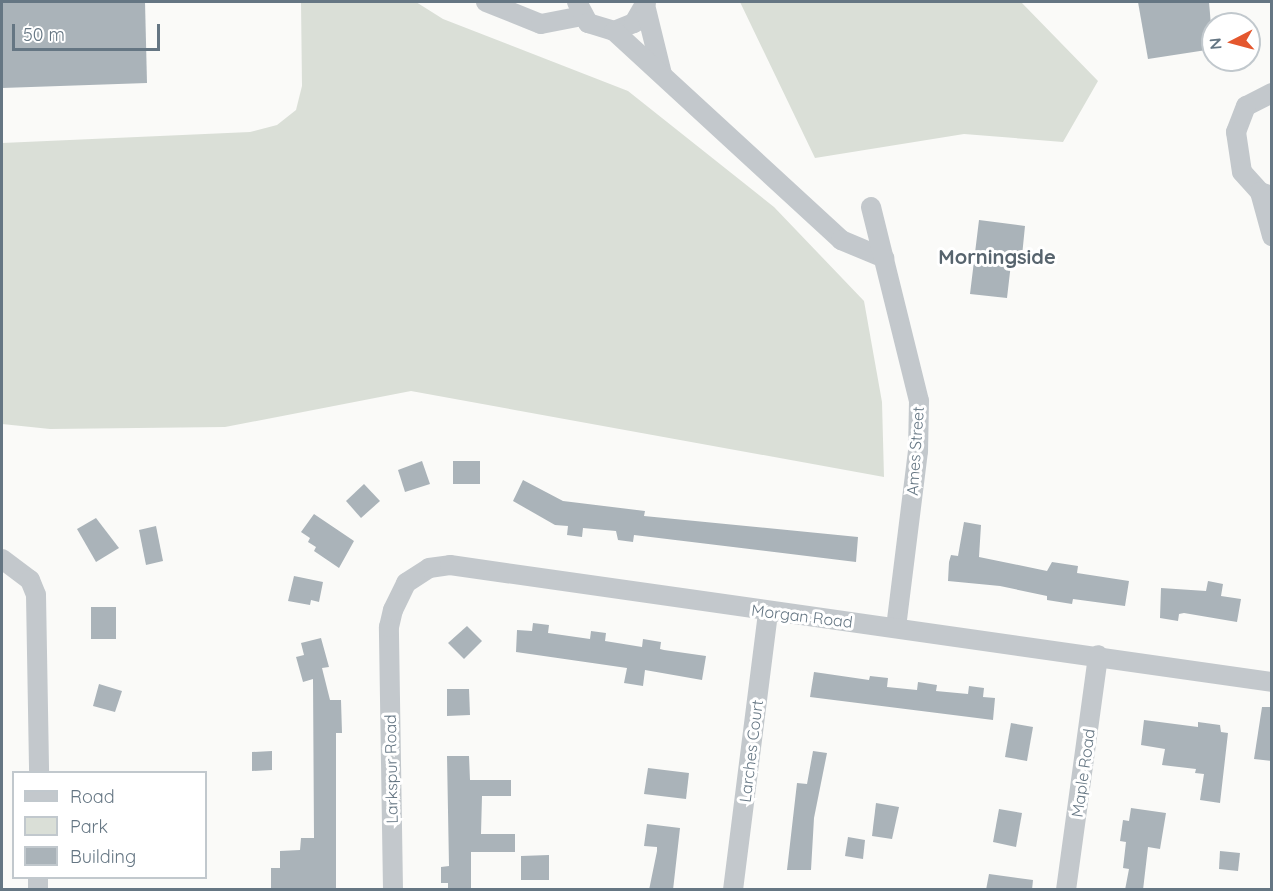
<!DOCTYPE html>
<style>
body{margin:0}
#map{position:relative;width:1273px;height:891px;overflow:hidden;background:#fafaf8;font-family:Quicksand,sans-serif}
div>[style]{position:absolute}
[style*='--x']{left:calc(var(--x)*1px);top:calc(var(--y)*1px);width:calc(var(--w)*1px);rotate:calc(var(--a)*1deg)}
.green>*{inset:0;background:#dadfd7}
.building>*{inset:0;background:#aab3b9}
.minor>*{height:20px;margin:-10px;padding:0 10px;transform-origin:10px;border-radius:10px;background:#c3c8cc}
span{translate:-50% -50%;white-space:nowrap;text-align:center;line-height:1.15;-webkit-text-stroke:6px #fff;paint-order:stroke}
.street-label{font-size:16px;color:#657683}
.quarter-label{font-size:20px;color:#57646e;font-weight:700}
.frame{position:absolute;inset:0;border:3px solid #657683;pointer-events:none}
.legend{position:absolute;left:12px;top:771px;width:195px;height:108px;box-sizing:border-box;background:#fff;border:2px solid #c1c8cd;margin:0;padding:8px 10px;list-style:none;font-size:18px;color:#657683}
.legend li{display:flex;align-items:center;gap:12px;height:30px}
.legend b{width:30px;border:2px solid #c1c8cd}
.north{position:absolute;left:1201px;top:12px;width:60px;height:60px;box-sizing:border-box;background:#fff;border:2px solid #c1c8cd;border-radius:50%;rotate:264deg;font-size:16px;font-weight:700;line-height:24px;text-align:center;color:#657683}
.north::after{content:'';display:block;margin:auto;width:21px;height:27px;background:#e4572e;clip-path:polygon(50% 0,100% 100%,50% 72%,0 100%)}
.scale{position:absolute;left:12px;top:24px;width:148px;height:27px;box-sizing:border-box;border:3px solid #657683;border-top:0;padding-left:8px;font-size:18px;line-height:21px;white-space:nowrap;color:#657683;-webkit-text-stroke:4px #fff;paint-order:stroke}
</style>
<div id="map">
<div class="green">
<div style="clip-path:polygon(301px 2px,416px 2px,443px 19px,628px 91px,774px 207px,864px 301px,882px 402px,884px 477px,411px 391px,225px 427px,50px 429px,2px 424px,2px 143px,250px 132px,277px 125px,296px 110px,302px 86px)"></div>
<div style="clip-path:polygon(740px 2px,1021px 2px,1098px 81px,1063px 142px,964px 134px,815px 158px)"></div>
</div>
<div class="building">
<div style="clip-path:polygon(2px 2px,145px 2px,147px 83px,2px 88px)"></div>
<div style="clip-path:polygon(1138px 2px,1209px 2px,1213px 49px,1148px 59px)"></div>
<div style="clip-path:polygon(979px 220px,1025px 226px,1022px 256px,1012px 255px,1007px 298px,970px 294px)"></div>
<div style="clip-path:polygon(422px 461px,430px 484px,405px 492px,398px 470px)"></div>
<div style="clip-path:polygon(453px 461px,480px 461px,480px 484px,453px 484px)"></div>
<div style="clip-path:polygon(523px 480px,563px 501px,645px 511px,644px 516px,858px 537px,856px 562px,634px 535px,633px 542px,618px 540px,616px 531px,583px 528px,582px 537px,567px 535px,568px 526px,555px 525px,513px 501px)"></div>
<div style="clip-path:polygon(364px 484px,380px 501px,361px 518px,346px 501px)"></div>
<div style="clip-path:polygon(314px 514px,354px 541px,339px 568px,314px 551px,316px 547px,308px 542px,310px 538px,301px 532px)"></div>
<div style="clip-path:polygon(96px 518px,119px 548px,96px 562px,77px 529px)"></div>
<div style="clip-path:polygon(964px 522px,981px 525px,979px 557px,1047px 571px,1052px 562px,1078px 566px,1077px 573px,1129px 581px,1125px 606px,1073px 599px,1072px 604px,1047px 600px,1047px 596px,1000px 586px,948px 581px,949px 562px,951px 555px,958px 556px)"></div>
<div style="clip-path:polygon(156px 526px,163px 561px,146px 565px,139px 530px)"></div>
<div style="clip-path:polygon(294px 576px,323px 582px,319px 602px,311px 600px,310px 605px,288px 601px)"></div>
<div style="clip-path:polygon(1208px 581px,1223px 584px,1221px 596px,1241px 599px,1237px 622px,1184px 613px,1179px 614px,1178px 621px,1160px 618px,1161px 588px,1206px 591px)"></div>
<div style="clip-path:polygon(91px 607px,116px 607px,116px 639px,91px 639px)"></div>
<div style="clip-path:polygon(533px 623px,549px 625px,548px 633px,590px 639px,591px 631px,606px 633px,605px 641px,642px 647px,643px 639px,661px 642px,660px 649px,664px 650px,706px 656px,702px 680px,645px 670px,643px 686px,624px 683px,627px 668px,516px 652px,517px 630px,532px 631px)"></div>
<div style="clip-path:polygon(467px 626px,482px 641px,464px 659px,448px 643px)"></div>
<div style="clip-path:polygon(321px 638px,329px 667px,322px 668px,330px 700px,341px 700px,342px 733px,336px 733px,336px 890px,271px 890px,271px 868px,280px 868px,280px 851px,300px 850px,301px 838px,314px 838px,313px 679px,303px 682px,296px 657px,304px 655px,301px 643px)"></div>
<div style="clip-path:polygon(814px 672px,869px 680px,870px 676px,888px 678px,887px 687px,917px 690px,918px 682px,937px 685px,936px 691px,968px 694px,969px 686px,984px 688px,983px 697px,995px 698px,993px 720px,810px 697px)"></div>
<div style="clip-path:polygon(99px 684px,122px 691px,115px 712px,93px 706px)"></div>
<div style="clip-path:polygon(447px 689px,469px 689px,470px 715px,447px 716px)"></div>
<div style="clip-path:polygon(1262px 707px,1272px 707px,1272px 761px,1254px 759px)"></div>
<div style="clip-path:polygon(1144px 720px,1198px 727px,1198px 722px,1220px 725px,1221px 732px,1228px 733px,1220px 803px,1200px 800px,1204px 774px,1195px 773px,1196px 769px,1162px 765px,1165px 749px,1141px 745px)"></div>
<div style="clip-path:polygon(1011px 723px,1033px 727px,1027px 761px,1005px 757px)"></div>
<div style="clip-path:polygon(272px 751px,272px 770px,252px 771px,252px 752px)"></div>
<div style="clip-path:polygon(813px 751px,827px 753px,814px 818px,811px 870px,787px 870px,797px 783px,807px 784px)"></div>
<div style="clip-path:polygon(447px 756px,469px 756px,470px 780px,511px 780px,511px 796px,482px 796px,481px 834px,515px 834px,515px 852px,471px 852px,471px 890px,448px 890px,448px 883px,441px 883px,441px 867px,449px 866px)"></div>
<div style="clip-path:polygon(648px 768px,689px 773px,686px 799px,644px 794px)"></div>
<div style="clip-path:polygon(876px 803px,899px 807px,892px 839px,872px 836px)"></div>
<div style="clip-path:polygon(1131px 808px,1166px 813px,1160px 849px,1148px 847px,1143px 890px,1125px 890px,1129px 869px,1123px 868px,1126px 842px,1120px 841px,1123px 820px,1129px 821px)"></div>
<div style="clip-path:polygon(999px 809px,1022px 813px,1016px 847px,993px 842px)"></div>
<div style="clip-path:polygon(647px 824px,680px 828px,673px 890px,649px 890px,657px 851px,657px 847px,644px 846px)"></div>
<div style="clip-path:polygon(848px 837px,865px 840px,863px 859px,845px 856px)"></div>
<div style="clip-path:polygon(1220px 851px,1240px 853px,1238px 871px,1219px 869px)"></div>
<div style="clip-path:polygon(549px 855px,549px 880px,521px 880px,521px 856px)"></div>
<div style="clip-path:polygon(989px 874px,1033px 880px,1032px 890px,986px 890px)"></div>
</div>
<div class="minor">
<div style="--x:486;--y:2;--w:59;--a:21.8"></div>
<div style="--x:541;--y:24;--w:42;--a:-11"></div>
<div style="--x:577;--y:2;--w:24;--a:62"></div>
<div style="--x:588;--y:23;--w:27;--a:17"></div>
<div style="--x:614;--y:31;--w:22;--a:-22"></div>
<div style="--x:634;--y:23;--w:24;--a:-60"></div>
<div style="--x:645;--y:5;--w:71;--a:76.2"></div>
<div style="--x:614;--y:31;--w:309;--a:42.6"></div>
<div style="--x:841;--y:240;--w:47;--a:22.7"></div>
<div style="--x:1272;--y:93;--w:29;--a:153"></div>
<div style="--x:1246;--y:106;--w:28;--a:111"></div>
<div style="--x:1236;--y:132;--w:40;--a:81.5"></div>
<div style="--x:1242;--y:172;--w:27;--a:48"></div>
<div style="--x:1260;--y:192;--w:13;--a:18"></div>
<div style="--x:1260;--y:192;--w:46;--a:74.7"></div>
<div style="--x:871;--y:207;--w:200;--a:76.1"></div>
<div style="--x:919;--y:401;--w:50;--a:91.1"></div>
<div style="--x:918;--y:451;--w:178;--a:97.1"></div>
<div style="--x:2;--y:559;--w:35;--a:37"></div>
<div style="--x:30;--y:580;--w:16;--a:68"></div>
<div style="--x:36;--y:595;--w:177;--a:89"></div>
<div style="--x:38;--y:890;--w:12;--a:-90"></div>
<div style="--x:393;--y:890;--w:263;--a:-90.9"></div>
<div style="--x:389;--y:627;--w:17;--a:-77"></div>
<div style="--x:393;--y:610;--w:30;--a:-64"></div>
<div style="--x:406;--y:583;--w:27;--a:-33"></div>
<div style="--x:429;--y:568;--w:21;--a:-8"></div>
<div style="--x:450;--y:565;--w:830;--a:8.1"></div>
<div style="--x:733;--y:890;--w:280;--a:-82.8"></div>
<div style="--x:1066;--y:890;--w:237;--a:-82.2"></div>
</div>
<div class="street-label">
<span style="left:915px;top:451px;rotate:-86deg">Ames Street</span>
<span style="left:802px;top:616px;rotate:7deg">Morgan Road</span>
<span style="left:751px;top:751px;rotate:-83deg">Larches Court</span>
<span style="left:391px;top:769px;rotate:-91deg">Larkspur Road</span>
<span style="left:1083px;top:773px;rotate:-82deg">Maple Road</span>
</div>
<div class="quarter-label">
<span style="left:997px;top:256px">Morningside</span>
</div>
<div class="frame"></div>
<ul class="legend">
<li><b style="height:8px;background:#c3c8cc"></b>Road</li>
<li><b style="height:16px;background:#dadfd7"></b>Park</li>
<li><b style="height:16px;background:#aab3b9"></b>Building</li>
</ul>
<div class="north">N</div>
<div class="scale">50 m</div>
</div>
